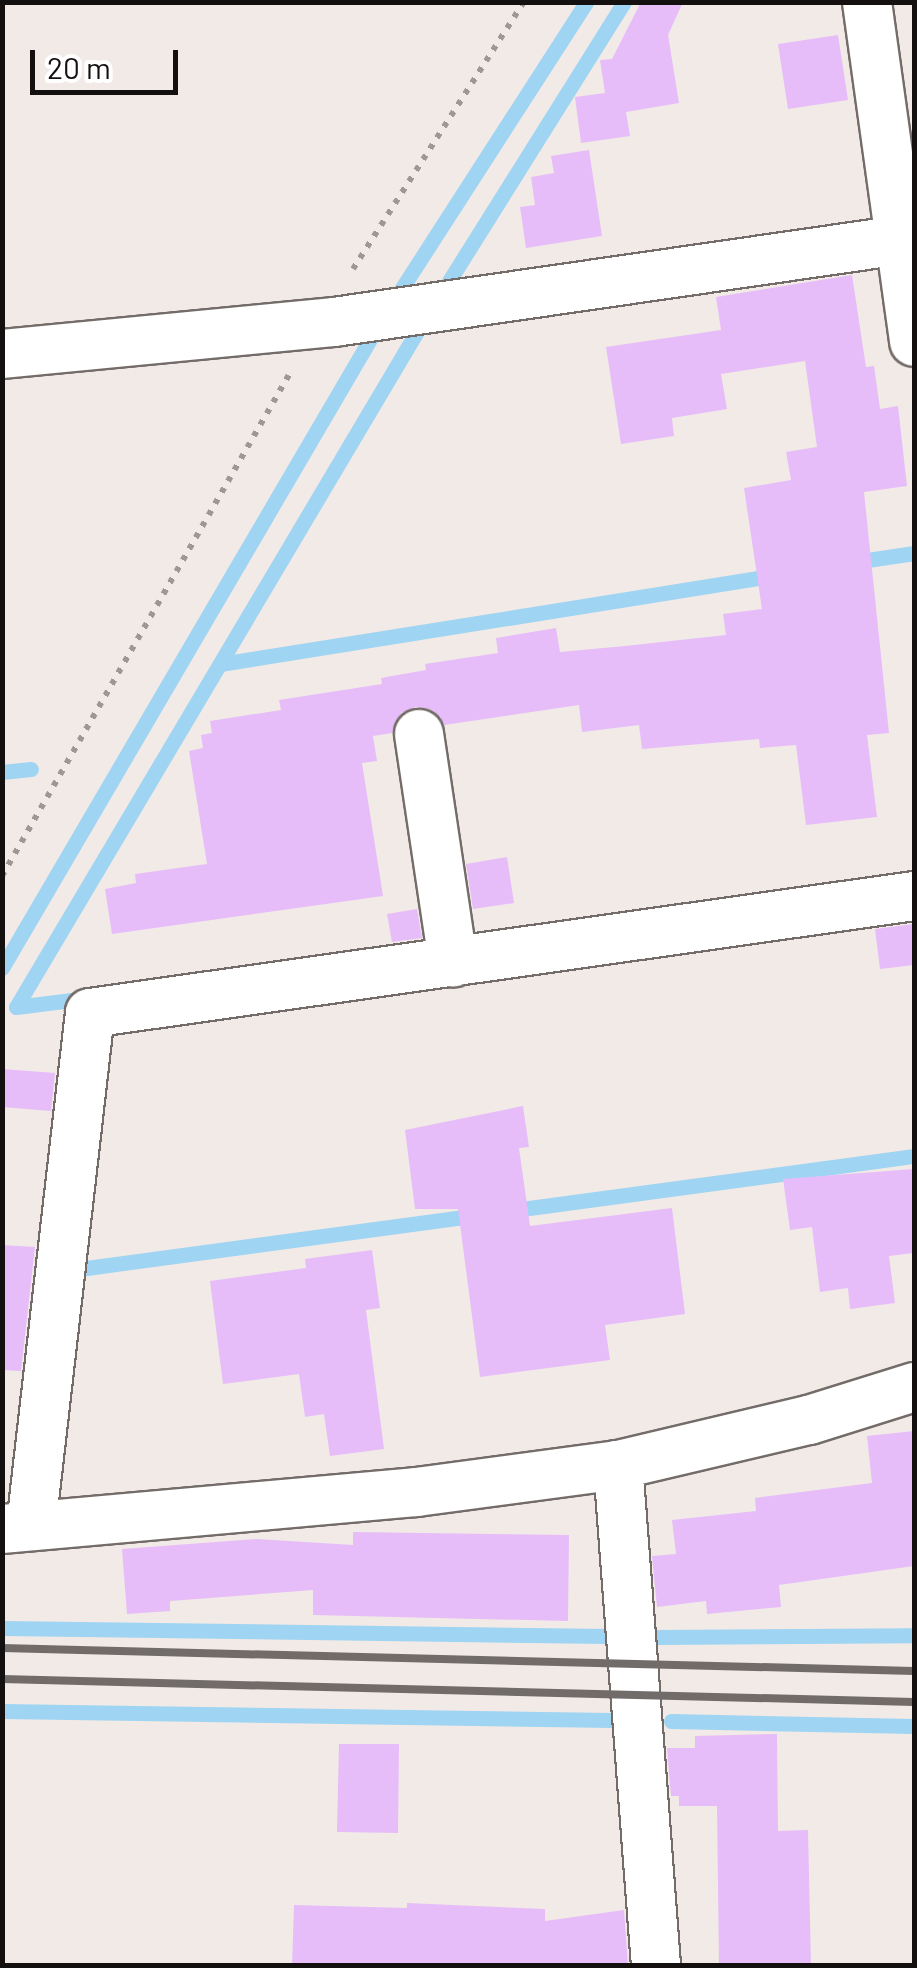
<!DOCTYPE html>
<style>
body{margin:0}
#map{position:relative;width:917px;height:1968px;overflow:hidden;background:#f2eae6;font-family:Barlow,sans-serif}
div>[style]{position:absolute}
[style*='--x']{left:calc(var(--x)*1px);top:calc(var(--y)*1px);width:calc(var(--w)*1px);rotate:calc(var(--a)*1deg)}
.stream>*{height:15px;margin:-7.5px;padding:0 7.5px;transform-origin:7.5px;border-radius:7.5px;background:#9fd4f3}
.building>*{inset:0;background:#e6bdf9}
.path>*{height:6px;margin-top:-3px;transform-origin:0;background:repeating-linear-gradient(90deg,#9e9895 0 5px,transparent 0 13px)}
.roads{filter:drop-shadow(2px 0 #736c69) drop-shadow(-2px 0 #736c69) drop-shadow(0 2px #736c69) drop-shadow(0 -2px #736c69)}
.minor>*{height:48px;margin:-24px;padding:0 24px;transform-origin:24px;border-radius:24px;background:#fff}
.rail>*{height:8px;margin:-4px;padding:0 4px;transform-origin:4px;border-radius:4px;background:#716c6a}
span{translate:-50% -50%;white-space:nowrap;text-align:center;line-height:1.15;-webkit-text-stroke:8px #fff;paint-order:stroke}
.frame{position:absolute;inset:0;border:5px solid #13100f;pointer-events:none}
.scale{position:absolute;left:30px;top:50px;width:148px;height:45px;box-sizing:border-box;border:5px solid #13100f;border-top:0;padding-left:12px;font-size:30px;line-height:35px;white-space:nowrap;color:#13100f;-webkit-text-stroke:8px #fff;paint-order:stroke}
</style>
<div id="map">
<div class="stream">
<div style="--x:449;--y:281;--w:329;--a:-57.9"></div>
<div style="--x:391;--y:305;--w:360;--a:-57.2"></div>
<div style="--x:854;--y:562;--w:61;--a:-8.5"></div>
<div style="--x:220;--y:664;--w:564;--a:-9.08"></div>
<div style="--x:2;--y:772;--w:29;--a:-6"></div>
<div style="--x:2;--y:968;--w:746;--a:-59.66"></div>
<div style="--x:16;--y:1007;--w:790;--a:-59.31"></div>
<div style="--x:16;--y:1007;--w:72;--a:-7.2"></div>
<div style="--x:507;--y:1211;--w:411;--a:-7.7"></div>
<div style="--x:79;--y:1269;--w:405;--a:-7.7"></div>
<div style="--x:2;--y:1628;--w:607;--a:0.76"></div>
<div style="--x:656;--y:1637;--w:258;--a:-0.4"></div>
<div style="--x:2;--y:1711;--w:610;--a:0.85"></div>
<div style="--x:671;--y:1721;--w:243;--a:1.2"></div>
</div>
<div class="building">
<div style="clip-path:polygon(641px 2px,683px 2px,668px 35px,679px 103px,626px 112px,630px 136px,581px 143px,575px 97px,605px 93px,600px 60px,612px 59px)"></div>
<div style="clip-path:polygon(838px 35px,848px 100px,788px 109px,778px 44px)"></div>
<div style="clip-path:polygon(589px 150px,602px 236px,526px 248px,520px 207px,535px 205px,531px 177px,554px 173px,551px 156px)"></div>
<div style="clip-path:polygon(852px 275px,866px 367px,874px 366px,880px 409px,898px 406px,907px 486px,864px 492px,889px 733px,867px 735px,877px 817px,806px 825px,796px 745px,760px 748px,759px 739px,642px 749px,639px 725px,582px 732px,579px 705px,444px 725px,430px 709px,416px 707px,401px 713px,392px 733px,373px 736px,377px 761px,362px 763px,383px 896px,112px 934px,105px 889px,136px 883px,135px 874px,207px 864px,189px 751px,203px 748px,201px 735px,212px 733px,210px 721px,281px 710px,279px 700px,382px 684px,381px 678px,426px 670px,425px 664px,498px 653px,496px 638px,556px 628px,560px 652px,625px 646px,726px 635px,723px 614px,762px 609px,744px 488px,791px 480px,786px 452px,817px 447px,805px 361px,721px 374px,727px 409px,672px 418px,674px 436px,621px 444px,606px 347px,721px 330px,716px 297px)"></div>
<div style="clip-path:polygon(507px 857px,514px 903px,473px 909px,466px 864px)"></div>
<div style="clip-path:polygon(417px 909px,422px 938px,392px 942px,387px 914px)"></div>
<div style="clip-path:polygon(914px 924px,914px 965px,880px 969px,875px 929px)"></div>
<div style="clip-path:polygon(2px 1069px,55px 1073px,51px 1111px,2px 1107px)"></div>
<div style="clip-path:polygon(523px 1106px,529px 1147px,519px 1148px,530px 1226px,672px 1208px,685px 1314px,605px 1325px,610px 1360px,480px 1377px,458px 1209px,415px 1209px,405px 1130px)"></div>
<div style="clip-path:polygon(914px 1169px,914px 1253px,889px 1256px,895px 1303px,850px 1309px,848px 1288px,820px 1292px,812px 1227px,790px 1230px,783px 1179px)"></div>
<div style="clip-path:polygon(2px 1245px,35px 1247px,21px 1371px,2px 1370px)"></div>
<div style="clip-path:polygon(372px 1250px,380px 1308px,366px 1310px,384px 1449px,330px 1456px,324px 1414px,305px 1417px,299px 1374px,223px 1384px,210px 1281px,306px 1268px,305px 1259px)"></div>
<div style="clip-path:polygon(914px 1431px,914px 1566px,779px 1585px,781px 1607px,707px 1614px,706px 1601px,657px 1607px,652px 1556px,676px 1554px,672px 1520px,756px 1511px,755px 1498px,872px 1483px,867px 1436px)"></div>
<div style="clip-path:polygon(353px 1532px,569px 1535px,568px 1621px,313px 1615px,313px 1590px,170px 1601px,170px 1611px,127px 1614px,122px 1549px,256px 1539px,353px 1545px)"></div>
<div style="clip-path:polygon(777px 1734px,778px 1831px,808px 1830px,811px 1966px,719px 1966px,717px 1806px,679px 1806px,679px 1796px,671px 1796px,667px 1748px,695px 1748px,695px 1736px)"></div>
<div style="clip-path:polygon(339px 1744px,399px 1744px,398px 1833px,337px 1832px)"></div>
<div style="clip-path:polygon(407px 1903px,545px 1909px,545px 1921px,624px 1910px,628px 1966px,292px 1966px,294px 1905px,407px 1908px)"></div>
</div>
<div class="path">
<div style="--x:353;--y:269;--w:317;--a:-57.4"></div>
<div style="--x:2;--y:876;--w:580;--a:-60.21"></div>
</div>
<div class="roads">
<div class="minor">
<div style="--x:867;--y:2;--w:343;--a:82.1"></div>
<div style="--x:2;--y:354;--w:334;--a:-5.5"></div>
<div style="--x:334;--y:322;--w:573;--a:-8.23"></div>
<div style="--x:419;--y:734;--w:231;--a:81.5"></div>
<div style="--x:618;--y:1465;--w:502;--a:85.66"></div>
<div style="--x:31;--y:1526;--w:516;--a:-83.44"></div>
<div style="--x:90;--y:1013;--w:832;--a:-8.08"></div>
<div style="--x:2;--y:1529;--w:416;--a:-5.1"></div>
<div style="--x:416;--y:1492;--w:204;--a:-7.6"></div>
<div style="--x:618;--y:1465;--w:196;--a:-13.3"></div>
<div style="--x:809;--y:1420;--w:110;--a:-17.4"></div>
</div>
</div>
<div class="rail">
<div style="--x:2;--y:1648;--w:912;--a:1.44"></div>
<div style="--x:2;--y:1679;--w:912;--a:1.44"></div>
</div>
<div class="frame"></div>
<div class="scale">20 m</div>
</div>
